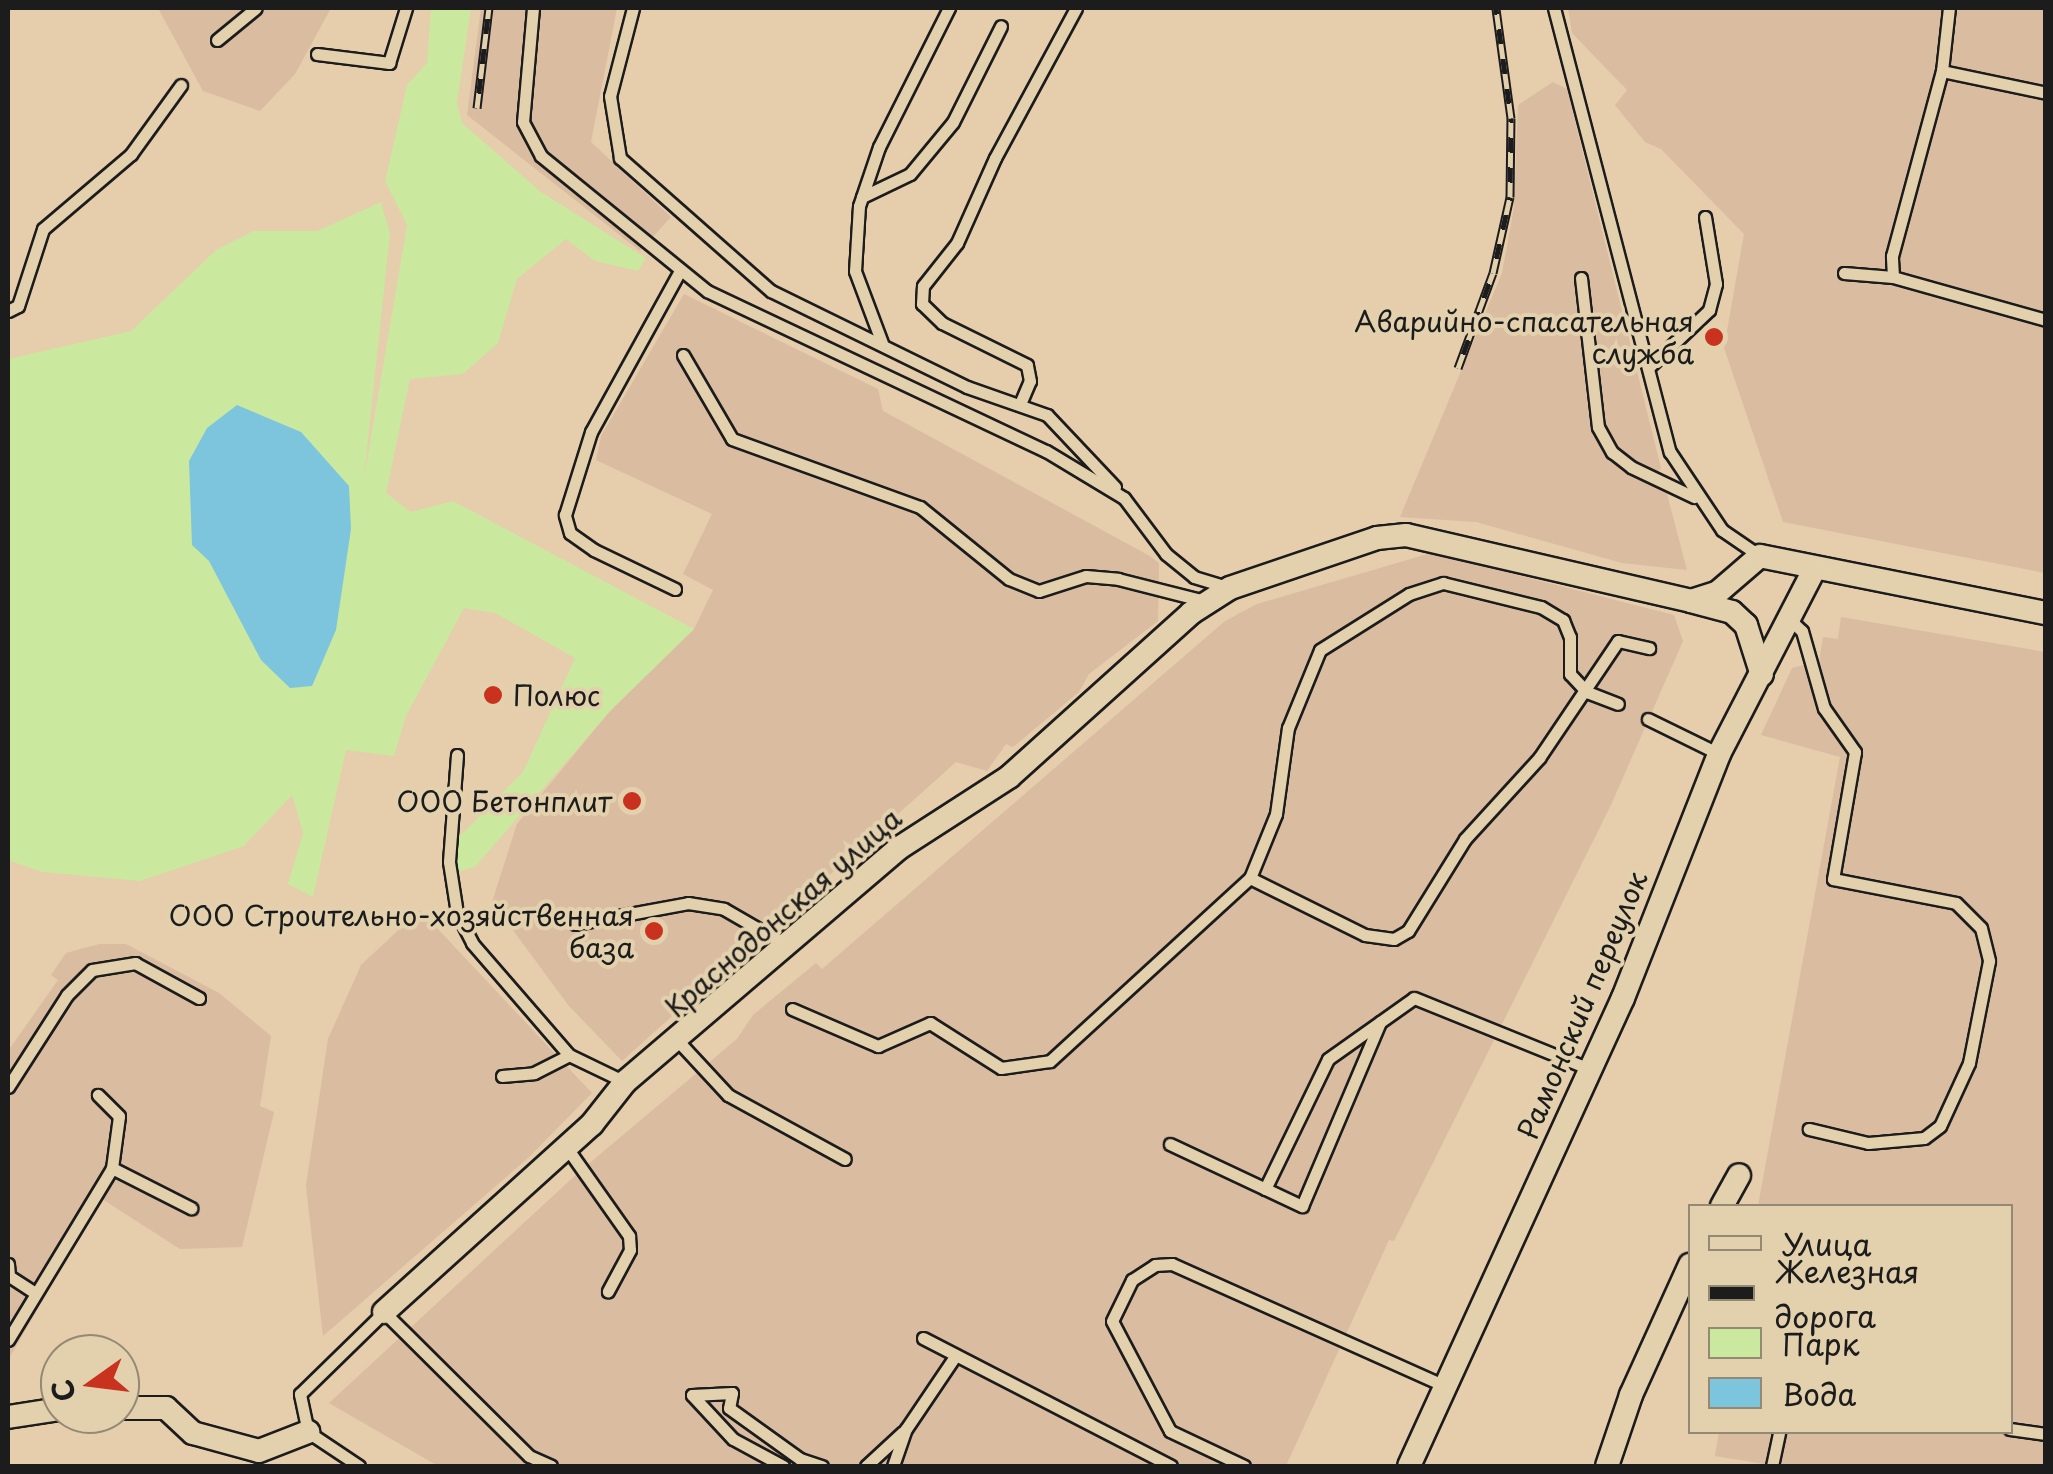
<!DOCTYPE html>
<meta charset="utf-8">
<style>
body{margin:0}
#map{position:relative;width:2053px;height:1474px;overflow:hidden;background:#e6cdac;font-family:"Playpen Sans",sans-serif}
div>[style]{position:absolute}
[style*='--x']{left:calc(var(--x)*1px);top:calc(var(--y)*1px);width:calc(var(--w)*1px);rotate:calc(var(--a)*1deg)}
.built>*{inset:0;background:#dabca0}
.green>*{inset:0;background:#cbe89f}
.water>*{inset:0;background:#7cc5dc}
.roads{filter:drop-shadow(2px 0 #1c1c1c) drop-shadow(-2px 0 #1c1c1c) drop-shadow(0 2px #1c1c1c) drop-shadow(0 -2px #1c1c1c)}
.lane>*{height:11px;margin:-5.5px;padding:0 5.5px;transform-origin:5.5px;border-radius:5.5px;background:#e3d1ae}
.street>*{height:22px;margin:-11px;padding:0 11px;transform-origin:11px;border-radius:11px;background:#e3d1ae}
.rail>*{height:9px;margin-top:-4.5px;transform-origin:0;background:repeating-linear-gradient(90deg,#e3d1ae 0 15px,#1c1c1c 0 30px);box-sizing:border-box;border-block:2px solid #1c1c1c}
.dots>*{width:28px;height:28px;translate:-50% -50%;box-sizing:border-box;border:5px solid #e3d1ae;border-radius:50%}
span{translate:-50% -50%;white-space:nowrap;text-align:center;line-height:1.15;-webkit-text-stroke:8px #e3d1ae;paint-order:stroke}
.poi-label{font-size:28px;color:#1c1c1c}
.right{translate:-100% -50%;text-align:right}
.left{translate:0 -50%;text-align:left}
.street-label{font-size:28px;color:#1c1c1c}
.frame{position:absolute;inset:0;border:10px solid #1c1c1c;pointer-events:none}
.legend{position:absolute;left:1688px;top:1204px;width:325px;height:230px;box-sizing:border-box;background:#e3d1ae;border:2px solid #938974;margin:0;padding:12px 18px;list-style:none;font-size:30px;color:#1c1c1c}
.legend li{display:flex;align-items:center;gap:20px;height:50px}
.legend b{width:50px;border:2px solid #938974}
.north{position:absolute;left:40px;top:1334px;width:100px;height:100px;box-sizing:border-box;background:#e3d1ae;border:2px solid #938974;border-radius:50%;rotate:256deg;font-size:28px;font-weight:700;line-height:40px;text-align:center;color:#1c1c1c}
.north::after{content:'';display:block;margin:auto;width:35px;height:45px;background:#c8321e;clip-path:polygon(50% 0,100% 100%,50% 72%,0 100%)}
</style>
<div id="map">
<div class="built">
<div style="clip-path:polygon(158px 8px,331px 8px,295px 74px,260px 111px,203px 91px)"></div>
<div style="clip-path:polygon(481px 8px,617px 8px,591px 142px,671px 217px,640px 251px,467px 115px)"></div>
<div style="clip-path:polygon(1568px 8px,2045px 8px,2045px 573px,1783px 522px,1724px 348px,1744px 234px,1661px 149px,1645px 142px,1615px 105px,1627px 90px,1572px 33px)"></div>
<div style="clip-path:polygon(1553px 82px,1567px 89px,1661px 468px,1651px 485px,1667px 494px,1687px 570px,1622px 563px,1476px 522px,1400px 517px,1502px 273px,1514px 207px,1518px 105px)"></div>
<div style="clip-path:polygon(684px 294px,878px 389px,883px 411px,1148px 555px,1159px 563px,1158px 621px,1089px 674px,1079px 692px,1013px 747px,1006px 744px,987px 771px,956px 762px,622px 1061px,569px 1006px,492px 902px,517px 824px,610px 711px,694px 629px,713px 590px,683px 574px,712px 514px,596px 460px,601px 436px)"></div>
<div style="clip-path:polygon(1431px 553px,1674px 615px,1683px 641px,1610px 807px,1394px 1241px,1389px 1240px,1286px 1466px,438px 1466px,329px 1403px,579px 1172px,737px 1039px,753px 1015px,816px 963px,822px 969px,1225px 621px,1257px 604px)"></div>
<div style="clip-path:polygon(1841px 617px,2045px 652px,2045px 1466px,1776px 1466px,1715px 1456px,1719px 1432px,2010px 1432px,2010px 1206px,1758px 1206px,1840px 757px,1761px 735px,1792px 668px,1819px 661px,1823px 637px,1838px 639px)"></div>
<div style="clip-path:polygon(420px 910px,592px 1093px,528px 1158px,323px 1336px,306px 1186px,328px 1039px,361px 965px)"></div>
<div style="clip-path:polygon(99px 944px,126px 944px,219px 993px,271px 1036px,260px 1106px,274px 1112px,242px 1247px,180px 1249px,102px 1199px,8px 1360px,8px 1051px,58px 980px,51px 975px,66px 953px)"></div>
</div>
<div class="green">
<div style="clip-path:polygon(431px 8px,471px 8px,457px 102px,462px 123px,541px 192px,646px 258px,638px 271px,595px 261px,566px 239px,517px 279px,498px 343px,463px 374px,410px 379px,386px 493px,411px 512px,453px 501px,694px 629px,610px 711px,475px 867px,456px 872px,453px 843px,523px 772px,575px 658px,495px 613px,464px 608px,406px 716px,394px 756px,346px 750px,313px 897px,288px 884px,303px 833px,292px 795px,244px 846px,140px 881px,42px 872px,8px 860px,8px 359px,131px 331px,216px 250px,253px 231px,317px 231px,381px 202px,390px 233px,364px 478px,407px 225px,385px 181px,407px 85px,427px 63px)"></div>
</div>
<div class="water">
<div style="clip-path:polygon(237px 405px,301px 432px,349px 486px,351px 529px,336px 630px,312px 686px,290px 688px,261px 660px,209px 561px,192px 545px,189px 461px,207px 428px)"></div>
</div>
<div class="roads">
<div class="lane">
<div style="--x:533;--y:8;--w:114;--a:95"></div>
<div style="--x:523;--y:122;--w:38;--a:62"></div>
<div style="--x:541;--y:156;--w:214;--a:39.1"></div>
<div style="--x:707;--y:291;--w:375;--a:25.3"></div>
<div style="--x:1046;--y:451;--w:91;--a:31.1"></div>
<div style="--x:1124;--y:498;--w:70;--a:53.1"></div>
<div style="--x:1166;--y:554;--w:36;--a:39"></div>
<div style="--x:1194;--y:577;--w:38;--a:17"></div>
<div style="--x:633;--y:8;--w:91;--a:104.6"></div>
<div style="--x:610;--y:96;--w:63;--a:80.8"></div>
<div style="--x:620;--y:158;--w:201;--a:41.4"></div>
<div style="--x:771;--y:291;--w:218;--a:26.1"></div>
<div style="--x:967;--y:387;--w:85;--a:19.3"></div>
<div style="--x:1047;--y:415;--w:99;--a:46.6"></div>
<div style="--x:1554;--y:8;--w:459;--a:75.4"></div>
<div style="--x:1670;--y:452;--w:94;--a:56.3"></div>
<div style="--x:1722;--y:530;--w:46;--a:34.4"></div>
<div style="--x:217;--y:40;--w:50;--a:-39.4"></div>
<div style="--x:317;--y:54;--w:73;--a:7.1"></div>
<div style="--x:389;--y:63;--w:58;--a:-72.8"></div>
<div style="--x:1942;--y:71;--w:106;--a:11.9"></div>
<div style="--x:862;--y:197;--w:53;--a:-25.6"></div>
<div style="--x:910;--y:174;--w:67;--a:-50.4"></div>
<div style="--x:953;--y:122;--w:107;--a:-63.4"></div>
<div style="--x:1844;--y:273;--w:49;--a:4.7"></div>
<div style="--x:1893;--y:277;--w:159;--a:15.7"></div>
<div style="--x:1893;--y:277;--w:21;--a:-93"></div>
<div style="--x:1892;--y:256;--w:192;--a:-74.9"></div>
<div style="--x:1942;--y:71;--w:63;--a:-83.7"></div>
<div style="--x:1581;--y:278;--w:150;--a:83.5"></div>
<div style="--x:1598;--y:427;--w:29;--a:61"></div>
<div style="--x:1612;--y:452;--w:24;--a:38"></div>
<div style="--x:1631;--y:467;--w:70;--a:25.5"></div>
<div style="--x:8;--y:311;--w:11;--a:-27"></div>
<div style="--x:18;--y:306;--w:81;--a:-72"></div>
<div style="--x:43;--y:229;--w:116;--a:-40.4"></div>
<div style="--x:131;--y:154;--w:85;--a:-54.1"></div>
<div style="--x:882;--y:343;--w:77;--a:-110.6"></div>
<div style="--x:855;--y:271;--w:65;--a:-86.5"></div>
<div style="--x:859;--y:206;--w:62;--a:-71.3"></div>
<div style="--x:879;--y:147;--w:156;--a:-63.3"></div>
<div style="--x:683;--y:355;--w:97;--a:59.7"></div>
<div style="--x:732;--y:439;--w:200;--a:19.9"></div>
<div style="--x:920;--y:507;--w:114;--a:39"></div>
<div style="--x:1009;--y:579;--w:32;--a:22"></div>
<div style="--x:1039;--y:591;--w:49;--a:-17.7"></div>
<div style="--x:1086;--y:576;--w:32;--a:5"></div>
<div style="--x:1118;--y:579;--w:94;--a:14.2"></div>
<div style="--x:1649;--y:367;--w:83;--a:-43.5"></div>
<div style="--x:1709;--y:310;--w:27;--a:-75"></div>
<div style="--x:1716;--y:284;--w:68;--a:-99.3"></div>
<div style="--x:1020;--y:404;--w:25;--a:-67"></div>
<div style="--x:1030;--y:381;--w:16;--a:-101"></div>
<div style="--x:1027;--y:365;--w:95;--a:-153.7"></div>
<div style="--x:942;--y:323;--w:28;--a:-136"></div>
<div style="--x:922;--y:304;--w:18;--a:-87"></div>
<div style="--x:923;--y:286;--w:55;--a:-51.7"></div>
<div style="--x:957;--y:243;--w:93;--a:-65.9"></div>
<div style="--x:995;--y:158;--w:170;--a:-61.6"></div>
<div style="--x:675;--y:589;--w:90;--a:-154.3"></div>
<div style="--x:594;--y:550;--w:29;--a:-145"></div>
<div style="--x:570;--y:533;--w:19;--a:-106"></div>
<div style="--x:565;--y:515;--w:87;--a:-72.6"></div>
<div style="--x:591;--y:432;--w:184;--a:-61.1"></div>
<div style="--x:1788;--y:618;--w:19;--a:43"></div>
<div style="--x:1802;--y:631;--w:80;--a:74.1"></div>
<div style="--x:1824;--y:708;--w:54;--a:54.8"></div>
<div style="--x:1855;--y:752;--w:129;--a:99.8"></div>
<div style="--x:1833;--y:879;--w:125;--a:11"></div>
<div style="--x:1956;--y:903;--w:35;--a:45"></div>
<div style="--x:1981;--y:928;--w:34;--a:76"></div>
<div style="--x:1989;--y:961;--w:104;--a:101.1"></div>
<div style="--x:1969;--y:1063;--w:69;--a:114.7"></div>
<div style="--x:1940;--y:1126;--w:20;--a:143"></div>
<div style="--x:1924;--y:1138;--w:56;--a:174.9"></div>
<div style="--x:1868;--y:1143;--w:61;--a:-166.7"></div>
<div style="--x:1648;--y:719;--w:79;--a:26.2"></div>
<div style="--x:457;--y:755;--w:107;--a:94.3"></div>
<div style="--x:449;--y:862;--w:52;--a:81.1"></div>
<div style="--x:457;--y:913;--w:34;--a:63"></div>
<div style="--x:472;--y:943;--w:148;--a:49.1"></div>
<div style="--x:569;--y:1055;--w:62;--a:25.7"></div>
<div style="--x:1250;--y:878;--w:128;--a:26.4"></div>
<div style="--x:1365;--y:935;--w:29;--a:8"></div>
<div style="--x:1394;--y:939;--w:16;--a:-30"></div>
<div style="--x:1408;--y:931;--w:108;--a:-58.2"></div>
<div style="--x:1465;--y:839;--w:110;--a:-47.6"></div>
<div style="--x:1539;--y:758;--w:141;--a:-56"></div>
<div style="--x:1618;--y:641;--w:32;--a:13"></div>
<div style="--x:575;--y:924;--w:115;--a:-10.5"></div>
<div style="--x:688;--y:903;--w:36;--a:9"></div>
<div style="--x:724;--y:909;--w:72;--a:30.1"></div>
<div style="--x:792;--y:1009;--w:94;--a:23.3"></div>
<div style="--x:878;--y:1046;--w:57;--a:-23.9"></div>
<div style="--x:930;--y:1023;--w:84;--a:32.4"></div>
<div style="--x:1001;--y:1068;--w:49;--a:-8.1"></div>
<div style="--x:1050;--y:1061;--w:271;--a:-42.5"></div>
<div style="--x:1250;--y:878;--w:69;--a:-67.9"></div>
<div style="--x:1276;--y:814;--w:87;--a:-82.1"></div>
<div style="--x:1288;--y:728;--w:84;--a:-67.7"></div>
<div style="--x:1320;--y:650;--w:105;--a:-32.2"></div>
<div style="--x:1409;--y:594;--w:36;--a:-18"></div>
<div style="--x:1443;--y:583;--w:101;--a:13.8"></div>
<div style="--x:1541;--y:607;--w:26;--a:31"></div>
<div style="--x:1563;--y:620;--w:18;--a:68"></div>
<div style="--x:1570;--y:637;--w:37;--a:90"></div>
<div style="--x:1570;--y:674;--w:25;--a:47"></div>
<div style="--x:1587;--y:692;--w:33;--a:21"></div>
<div style="--x:678;--y:1041;--w:74;--a:47.2"></div>
<div style="--x:728;--y:1095;--w:133;--a:28.7"></div>
<div style="--x:502;--y:1076;--w:32;--a:-5"></div>
<div style="--x:534;--y:1073;--w:39;--a:-27"></div>
<div style="--x:8;--y:1087;--w:109;--a:-57.3"></div>
<div style="--x:67;--y:995;--w:35;--a:-45"></div>
<div style="--x:92;--y:970;--w:44;--a:-9.2"></div>
<div style="--x:135;--y:963;--w:73;--a:28.7"></div>
<div style="--x:1170;--y:1144;--w:146;--a:25.2"></div>
<div style="--x:1302;--y:1206;--w:200;--a:-67"></div>
<div style="--x:567;--y:1148;--w:108;--a:54.8"></div>
<div style="--x:629;--y:1236;--w:14;--a:86"></div>
<div style="--x:630;--y:1250;--w:47;--a:118.2"></div>
<div style="--x:112;--y:1168;--w:89;--a:26.9"></div>
<div style="--x:1265;--y:1189;--w:144;--a:-64.1"></div>
<div style="--x:1328;--y:1059;--w:105;--a:-35.3"></div>
<div style="--x:1414;--y:998;--w:190;--a:22"></div>
<div style="--x:8;--y:1264;--w:12;--a:85"></div>
<div style="--x:9;--y:1276;--w:31;--a:33"></div>
<div style="--x:923;--y:1338;--w:279;--a:27.3"></div>
<div style="--x:8;--y:1340;--w:201;--a:-58.8"></div>
<div style="--x:112;--y:1168;--w:52;--a:-82.3"></div>
<div style="--x:119;--y:1116;--w:30;--a:-135"></div>
<div style="--x:692;--y:1395;--w:40;--a:-2.9"></div>
<div style="--x:732;--y:1393;--w:15;--a:101"></div>
<div style="--x:729;--y:1408;--w:87;--a:35.7"></div>
<div style="--x:800;--y:1459;--w:23;--a:18"></div>
<div style="--x:692;--y:1395;--w:60;--a:47"></div>
<div style="--x:733;--y:1439;--w:57;--a:28.4"></div>
<div style="--x:2010;--y:1429;--w:36;--a:8"></div>
<div style="--x:359;--y:1466;--w:61;--a:-146.3"></div>
<div style="--x:308;--y:1432;--w:39;--a:-102"></div>
<div style="--x:300;--y:1394;--w:117;--a:-44.3"></div>
<div style="--x:384;--y:1312;--w:204;--a:44.8"></div>
<div style="--x:529;--y:1456;--w:24;--a:24"></div>
<div style="--x:866;--y:1466;--w:50;--a:-42.6"></div>
<div style="--x:893;--y:1466;--w:39;--a:-71"></div>
<div style="--x:906;--y:1429;--w:89;--a:-56"></div>
<div style="--x:1244;--y:1466;--w:82;--a:-154.7"></div>
<div style="--x:1170;--y:1431;--w:124;--a:-117.8"></div>
<div style="--x:1112;--y:1321;--w:46;--a:-64"></div>
<div style="--x:1132;--y:1280;--w:27;--a:-33"></div>
<div style="--x:1155;--y:1265;--w:17;--a:-3"></div>
<div style="--x:1172;--y:1264;--w:299;--a:24.1"></div>
<div style="--x:1772;--y:1466;--w:35;--a:-78"></div>
</div>
<div class="street">
<div style="--x:1691;--y:601;--w:42;--a:15"></div>
<div style="--x:1732;--y:612;--w:19;--a:43"></div>
<div style="--x:1746;--y:625;--w:52;--a:72.3"></div>
<div style="--x:1722;--y:1206;--w:35;--a:-61"></div>
<div style="--x:384;--y:1312;--w:280;--a:-42.1"></div>
<div style="--x:592;--y:1124;--w:53;--a:-51.8"></div>
<div style="--x:625;--y:1082;--w:360;--a:-40.5"></div>
<div style="--x:899;--y:848;--w:131;--a:-32.8"></div>
<div style="--x:1009;--y:777;--w:245;--a:-42"></div>
<div style="--x:1191;--y:613;--w:46;--a:-32.7"></div>
<div style="--x:1230;--y:588;--w:155;--a:-18.8"></div>
<div style="--x:1377;--y:538;--w:29;--a:-6"></div>
<div style="--x:1406;--y:535;--w:293;--a:13"></div>
<div style="--x:1691;--y:601;--w:28;--a:-18"></div>
<div style="--x:1718;--y:592;--w:55;--a:-40.6"></div>
<div style="--x:1760;--y:556;--w:292;--a:11.3"></div>
<div style="--x:120;--y:1408;--w:46;--a:0"></div>
<div style="--x:166;--y:1408;--w:37;--a:43"></div>
<div style="--x:193;--y:1433;--w:68;--a:15.3"></div>
<div style="--x:259;--y:1451;--w:53;--a:-21.2"></div>
<div style="--x:8;--y:1417;--w:53;--a:-8.7"></div>
<div style="--x:1409;--y:1466;--w:515;--a:-65.43"></div>
<div style="--x:1623;--y:998;--w:262;--a:-68.5"></div>
<div style="--x:1719;--y:754;--w:207;--a:-62.7"></div>
<div style="--x:1607;--y:1466;--w:75;--a:-71.3"></div>
<div style="--x:1631;--y:1395;--w:143;--a:-65.6"></div>
</div>
</div>
<div class="rail">
<div style="--x:477;--y:108;--w:101;--a:-83.2"></div>
<div style="--x:1458;--y:368;--w:101;--a:-69.8"></div>
<div style="--x:1493;--y:273;--w:78;--a:-77.4"></div>
<div style="--x:1510;--y:197;--w:79;--a:-89.3"></div>
<div style="--x:1511;--y:118;--w:111;--a:-97.8"></div>
</div>
<div class="dots">
<div style="left:1714px;top:337px;background:#c8321e"></div>
<div style="left:493px;top:695px;background:#c8321e"></div>
<div style="left:632px;top:801px;background:#c8321e"></div>
<div style="left:654px;top:931px;background:#c8321e"></div>
</div>
<div class="poi-label">
<span class="right" style="left:1694px;top:337px">Аварийно-спасательная<br>служба</span>
<span class="left" style="left:513px;top:695px">Полюс</span>
<span class="right" style="left:612px;top:801px">ООО Бетонплит</span>
<span class="right" style="left:634px;top:931px">ООО Строительно-хозяйственная<br>база</span>
</div>
<div class="street-label">
<span style="left:783px;top:912px;rotate:-41deg">Краснодонская улица</span>
<span style="left:1582px;top:1005px;rotate:-67deg">Рамонский переулок</span>
</div>
<div class="frame"></div>
<ul class="legend">
<li><b style="height:12px;background:#e3d1ae"></b>Улица</li>
<li><b style="height:12px;background:#1c1c1c"></b>Железная дорога</li>
<li><b style="height:28px;background:#cbe89f"></b>Парк</li>
<li><b style="height:28px;background:#7cc5dc"></b>Вода</li>
</ul>
<div class="north">С</div>
</div>
